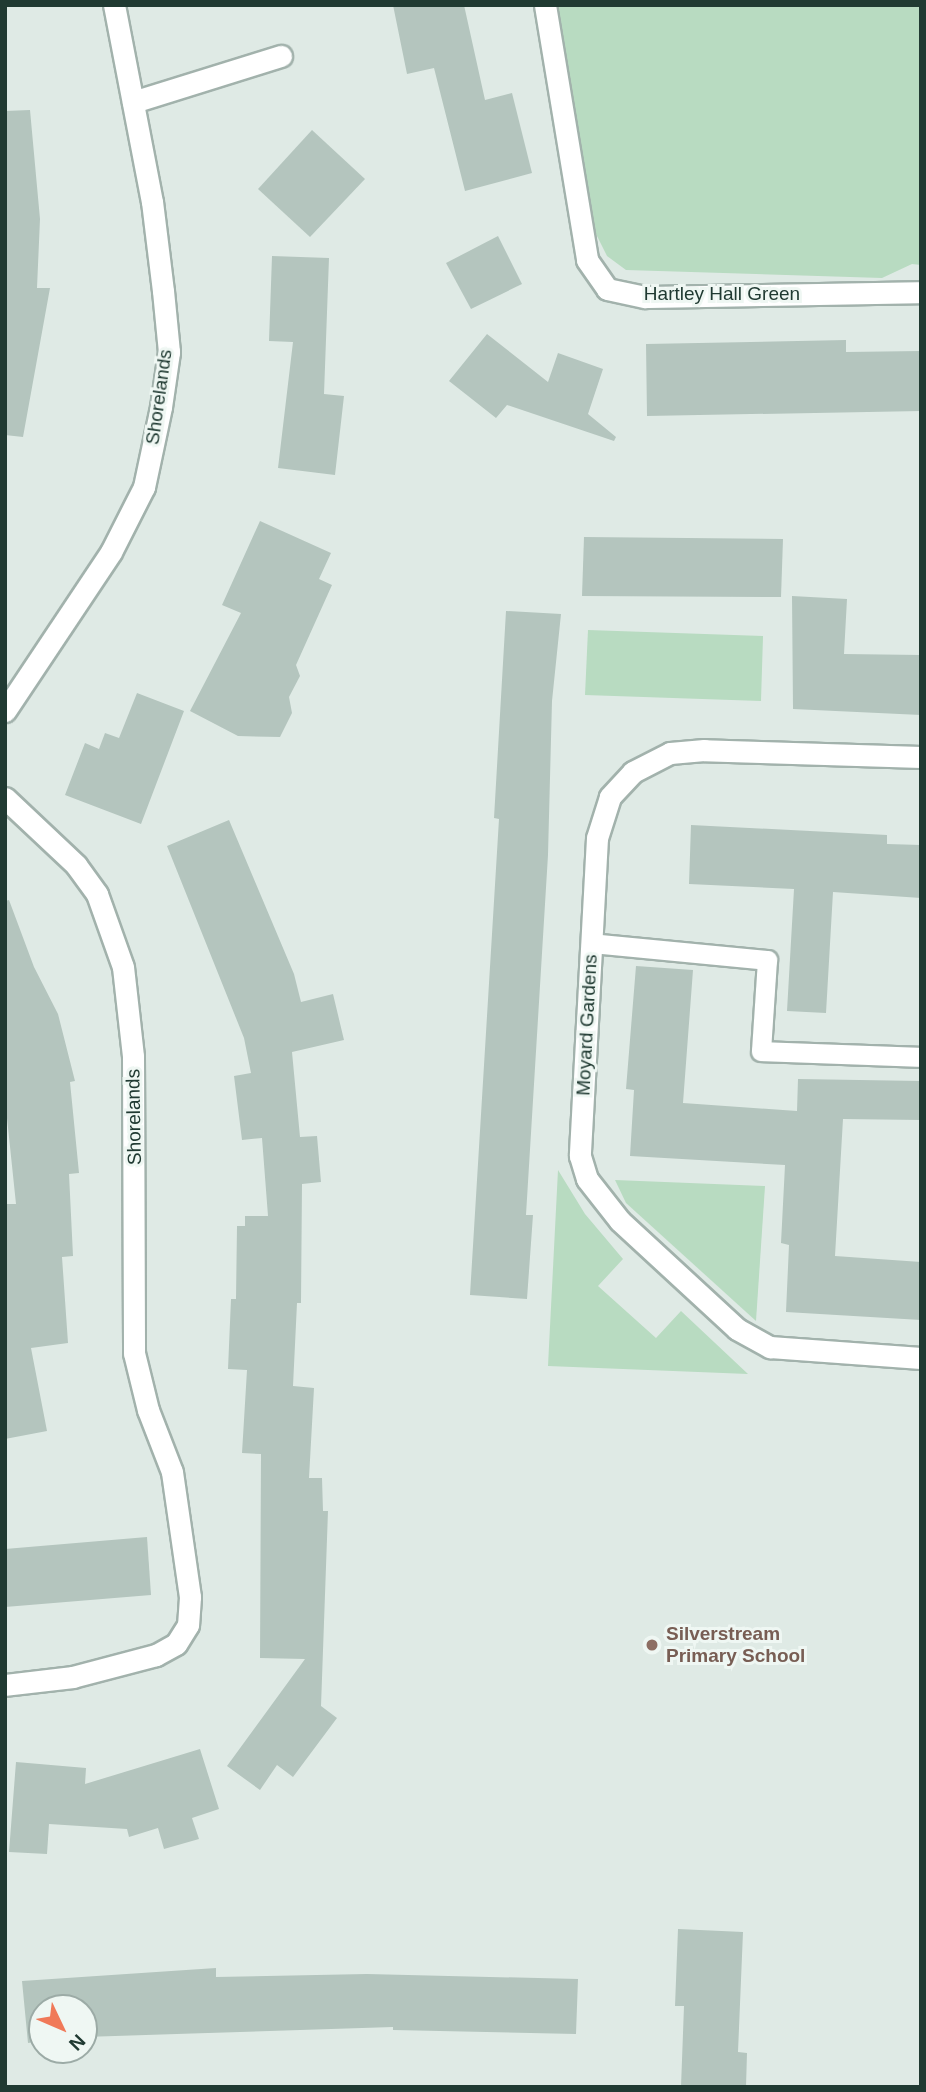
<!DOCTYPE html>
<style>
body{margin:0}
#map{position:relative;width:926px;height:2092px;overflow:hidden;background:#dfeae5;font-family:Arial,sans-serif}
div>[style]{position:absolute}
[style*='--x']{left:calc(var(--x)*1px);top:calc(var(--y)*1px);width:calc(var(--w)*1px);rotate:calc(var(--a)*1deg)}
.green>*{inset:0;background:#b8dbc1}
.building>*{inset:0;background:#b4c5be}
.roads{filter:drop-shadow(2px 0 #a2b2ac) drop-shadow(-2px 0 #a2b2ac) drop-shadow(0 2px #a2b2ac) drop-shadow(0 -2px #a2b2ac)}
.lane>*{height:19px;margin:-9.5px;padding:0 9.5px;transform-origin:9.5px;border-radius:9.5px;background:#fff}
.street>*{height:21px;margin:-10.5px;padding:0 10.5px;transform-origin:10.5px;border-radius:10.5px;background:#fff}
.dots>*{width:19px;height:19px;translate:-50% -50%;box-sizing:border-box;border:4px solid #eff7f3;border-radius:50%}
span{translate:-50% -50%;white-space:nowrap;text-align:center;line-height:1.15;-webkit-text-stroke:6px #eff7f3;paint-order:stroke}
.street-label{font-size:19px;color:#203a32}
.education-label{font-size:19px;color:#785e54;font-weight:700}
.left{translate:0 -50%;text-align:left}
.frame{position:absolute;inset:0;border:7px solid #203a32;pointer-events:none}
.north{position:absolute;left:28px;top:1994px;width:70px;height:70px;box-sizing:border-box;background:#eff7f3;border:2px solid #9caba6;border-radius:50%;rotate:134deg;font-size:19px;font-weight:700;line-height:28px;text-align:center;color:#203a32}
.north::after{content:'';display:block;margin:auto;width:24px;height:32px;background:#f07958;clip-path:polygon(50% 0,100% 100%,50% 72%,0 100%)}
</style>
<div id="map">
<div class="green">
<div style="clip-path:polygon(553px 5px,921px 5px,921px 265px,912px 264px,882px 278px,626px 270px,607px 256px,596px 234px)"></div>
<div style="clip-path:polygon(588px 630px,763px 636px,761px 701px,585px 695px)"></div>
<div style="clip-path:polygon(558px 1170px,585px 1214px,623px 1259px,598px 1286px,656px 1338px,681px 1311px,748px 1374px,548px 1366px)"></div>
<div style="clip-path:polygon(615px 1180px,765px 1186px,756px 1321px,626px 1203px)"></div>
</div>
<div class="building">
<div style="clip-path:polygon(393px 5px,464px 5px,485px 100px,512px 93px,532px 173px,465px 191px,434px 68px,407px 74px)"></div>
<div style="clip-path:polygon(30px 110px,40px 219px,37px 288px,50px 288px,23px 437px,5px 435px,5px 111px)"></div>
<div style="clip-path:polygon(312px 130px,365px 179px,310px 237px,258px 189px)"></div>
<div style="clip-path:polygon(498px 236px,522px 284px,471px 309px,446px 263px)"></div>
<div style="clip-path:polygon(272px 256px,329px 258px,324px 394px,344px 396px,335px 475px,278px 468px,293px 342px,269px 341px)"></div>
<div style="clip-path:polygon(487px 334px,548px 382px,558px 353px,603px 369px,588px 414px,616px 437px,614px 441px,507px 405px,496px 418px,449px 381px)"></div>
<div style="clip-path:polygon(846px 340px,846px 352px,921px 351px,921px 411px,647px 416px,646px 344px)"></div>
<div style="clip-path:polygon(260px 521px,331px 553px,319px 579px,332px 585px,296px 665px,300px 676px,289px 697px,292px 713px,280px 737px,238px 736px,190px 711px,241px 613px,222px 605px)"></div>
<div style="clip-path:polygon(584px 537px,783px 539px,781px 597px,582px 596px)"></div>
<div style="clip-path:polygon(792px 596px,847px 599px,844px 654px,921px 655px,921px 715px,793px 709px)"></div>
<div style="clip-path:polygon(506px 611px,561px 614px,552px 701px,548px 855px,526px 1215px,533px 1215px,527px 1299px,470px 1295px,499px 819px,494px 818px)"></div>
<div style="clip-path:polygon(137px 693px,184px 711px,141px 824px,65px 795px,85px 743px,99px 749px,105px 733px,119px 738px)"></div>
<div style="clip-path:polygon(229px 820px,294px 974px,301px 1002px,333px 994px,344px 1040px,292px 1052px,300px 1137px,317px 1136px,321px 1182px,302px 1184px,301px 1303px,297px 1303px,293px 1386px,314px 1388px,309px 1478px,322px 1478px,323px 1511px,328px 1511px,321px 1706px,337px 1718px,293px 1777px,277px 1765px,260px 1790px,227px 1766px,305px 1659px,260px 1658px,261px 1454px,242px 1453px,247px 1370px,228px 1369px,231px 1299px,236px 1299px,237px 1226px,245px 1226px,245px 1216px,268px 1216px,262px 1138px,242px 1140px,234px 1076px,251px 1073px,244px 1038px,167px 846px)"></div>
<div style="clip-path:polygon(691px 825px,887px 835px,887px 844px,921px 845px,921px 898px,833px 892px,826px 1013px,787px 1011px,794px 889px,689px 884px)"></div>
<div style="clip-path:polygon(9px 900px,34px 967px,58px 1014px,75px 1081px,70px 1082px,79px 1173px,69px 1174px,73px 1256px,62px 1257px,68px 1343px,31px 1348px,47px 1431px,5px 1439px,5px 1204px,16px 1204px,5px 1099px,5px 901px)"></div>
<div style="clip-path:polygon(636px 966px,693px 970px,683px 1103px,797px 1111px,798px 1079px,921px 1081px,921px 1120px,843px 1119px,835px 1256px,921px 1262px,921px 1320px,786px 1312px,789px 1245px,781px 1243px,785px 1165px,630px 1156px,634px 1090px,626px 1089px)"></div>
<div style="clip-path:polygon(147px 1537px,151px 1595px,5px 1607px,5px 1549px)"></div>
<div style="clip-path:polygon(200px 1749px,219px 1809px,192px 1818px,199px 1839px,164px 1849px,158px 1828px,129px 1837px,127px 1829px,49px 1824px,47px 1854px,9px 1852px,16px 1762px,86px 1768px,85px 1784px)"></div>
<div style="clip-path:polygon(678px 1929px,743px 1932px,738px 2052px,747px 2053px,746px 2087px,681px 2087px,684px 2006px,675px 2006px)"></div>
<div style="clip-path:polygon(216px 1968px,216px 1977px,367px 1974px,578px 1979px,576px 2034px,393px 2030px,393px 2027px,84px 2037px,84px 2008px,42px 2008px,42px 2041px,28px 2043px,22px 1981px)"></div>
</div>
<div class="roads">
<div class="lane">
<div style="--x:591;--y:943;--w:177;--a:5.5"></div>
<div style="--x:767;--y:960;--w:91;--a:93.8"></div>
<div style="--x:761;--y:1051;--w:160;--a:2.1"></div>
</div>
<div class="street">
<div style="--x:545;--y:5;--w:258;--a:80.6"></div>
<div style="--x:587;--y:260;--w:35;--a:55"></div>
<div style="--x:607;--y:289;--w:39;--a:12"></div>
<div style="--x:645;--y:297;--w:276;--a:-1"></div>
<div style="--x:133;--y:102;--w:155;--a:-17.3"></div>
<div style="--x:5;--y:711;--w:191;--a:-56.3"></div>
<div style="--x:111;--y:552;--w:73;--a:-63.1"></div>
<div style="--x:144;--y:487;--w:82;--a:-78"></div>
<div style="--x:161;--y:407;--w:56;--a:-81.7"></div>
<div style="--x:169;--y:352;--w:61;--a:-95.6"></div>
<div style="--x:163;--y:291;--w:90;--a:-97"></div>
<div style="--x:152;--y:202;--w:201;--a:-100.9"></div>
<div style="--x:921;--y:757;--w:217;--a:-178.2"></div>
<div style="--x:704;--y:750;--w:34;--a:175"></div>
<div style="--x:670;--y:753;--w:42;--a:152.8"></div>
<div style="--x:633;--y:772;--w:34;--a:133"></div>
<div style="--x:610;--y:797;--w:43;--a:107.6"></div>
<div style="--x:597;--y:838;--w:318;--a:93.1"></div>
<div style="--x:580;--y:1156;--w:24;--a:73"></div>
<div style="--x:587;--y:1179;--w:53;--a:51.8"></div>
<div style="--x:620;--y:1221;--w:159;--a:42.7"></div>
<div style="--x:737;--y:1329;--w:38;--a:29"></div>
<div style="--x:770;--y:1347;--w:151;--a:4.2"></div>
<div style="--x:5;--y:798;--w:98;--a:43.3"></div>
<div style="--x:76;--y:865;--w:36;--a:54"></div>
<div style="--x:97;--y:894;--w:77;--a:70.4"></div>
<div style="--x:123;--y:967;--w:90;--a:83.6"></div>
<div style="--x:133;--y:1056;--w:297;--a:89.8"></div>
<div style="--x:134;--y:1353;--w:59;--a:76.2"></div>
<div style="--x:148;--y:1410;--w:66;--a:68.8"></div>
<div style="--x:172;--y:1472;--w:126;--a:81.8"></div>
<div style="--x:190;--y:1597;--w:28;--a:94"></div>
<div style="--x:188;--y:1625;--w:22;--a:122"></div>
<div style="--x:176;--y:1644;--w:23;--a:151"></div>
<div style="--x:156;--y:1655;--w:86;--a:165.2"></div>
<div style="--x:73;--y:1677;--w:68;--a:173.3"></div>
</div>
</div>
<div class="dots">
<div style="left:652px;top:1645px;background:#8d6e63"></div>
</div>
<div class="street-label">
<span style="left:722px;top:294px">Hartley Hall Green</span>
<span style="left:159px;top:397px;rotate:-82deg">Shorelands</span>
<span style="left:587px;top:1025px;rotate:-87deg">Moyard Gardens</span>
<span style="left:134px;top:1117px;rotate:-91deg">Shorelands</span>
</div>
<div class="education-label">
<span class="left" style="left:666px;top:1645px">Silverstream<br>Primary School</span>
</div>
<div class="frame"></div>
<div class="north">N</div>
</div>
